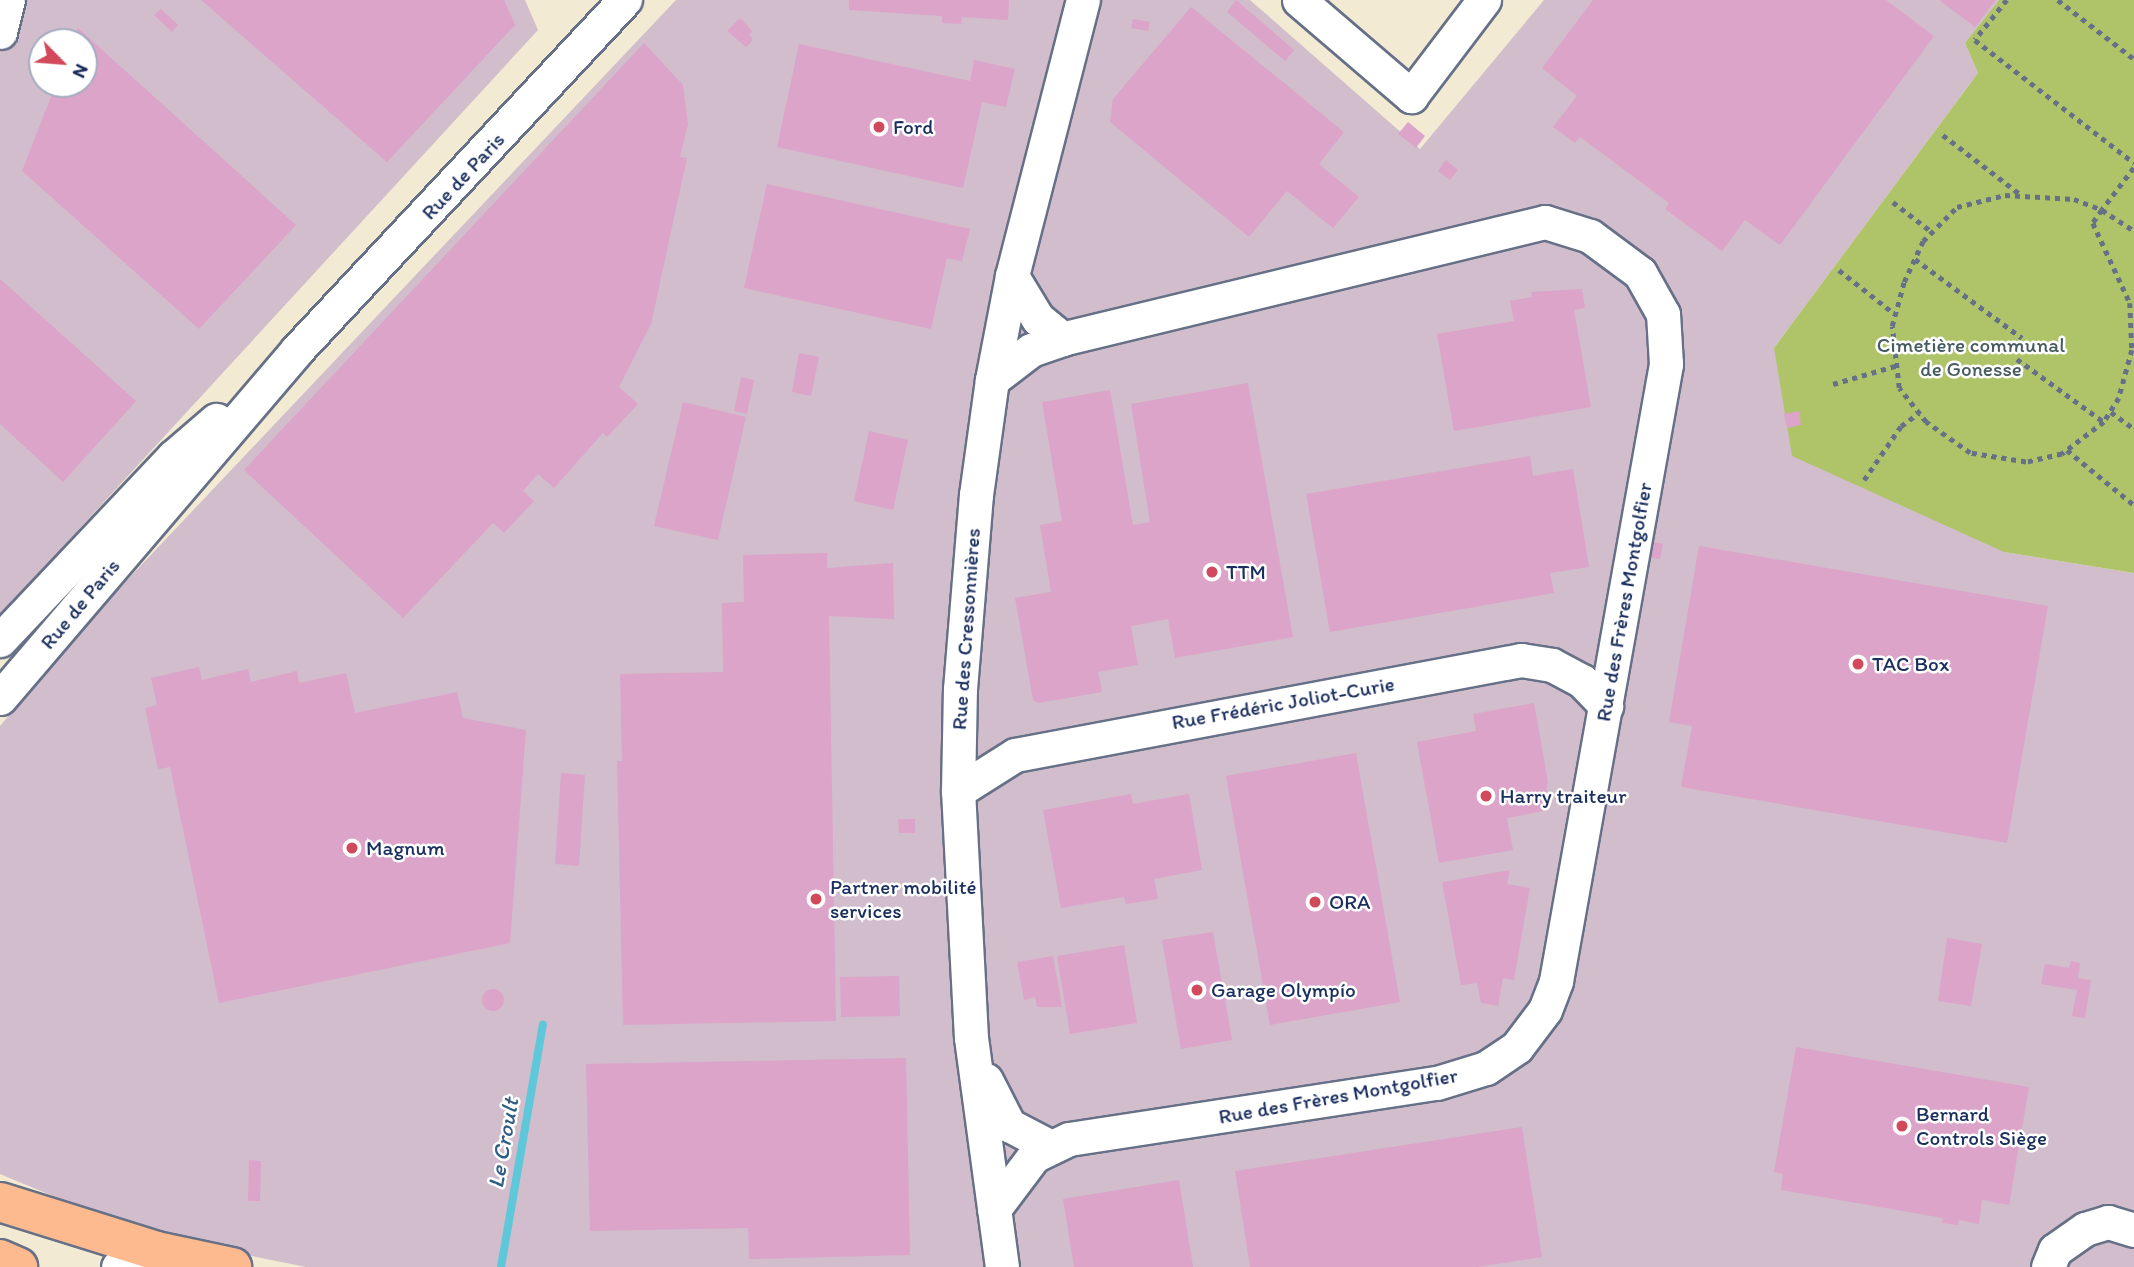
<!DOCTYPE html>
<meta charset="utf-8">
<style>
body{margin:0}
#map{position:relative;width:2134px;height:1267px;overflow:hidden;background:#f2ead3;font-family:Itim,sans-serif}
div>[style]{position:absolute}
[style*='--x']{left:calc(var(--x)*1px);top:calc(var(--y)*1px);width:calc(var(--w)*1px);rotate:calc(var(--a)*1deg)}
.industrial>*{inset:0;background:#d1bdcc}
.green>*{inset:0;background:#afc468}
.stream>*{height:8px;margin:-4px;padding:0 4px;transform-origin:4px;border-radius:4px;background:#5ec7d9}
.building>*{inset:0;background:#dca4c9}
.round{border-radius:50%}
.path>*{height:4.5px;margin-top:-2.25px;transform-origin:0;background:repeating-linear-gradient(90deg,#667087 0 5px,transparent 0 10px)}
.roads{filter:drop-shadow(2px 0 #667087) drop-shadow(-2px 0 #667087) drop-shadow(0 2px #667087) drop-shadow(0 -2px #667087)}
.minor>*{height:33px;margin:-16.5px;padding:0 16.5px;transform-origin:16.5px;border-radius:16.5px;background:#fff}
.major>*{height:38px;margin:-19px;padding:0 19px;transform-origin:19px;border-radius:19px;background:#fcba8e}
.dots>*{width:19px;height:19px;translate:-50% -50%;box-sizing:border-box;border:4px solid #fff;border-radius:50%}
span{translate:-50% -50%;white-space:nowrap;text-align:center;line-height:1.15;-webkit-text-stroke:5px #fff;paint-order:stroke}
.poi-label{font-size:21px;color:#1b2f5e}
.left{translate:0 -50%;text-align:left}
.street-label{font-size:21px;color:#1b2f5e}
.park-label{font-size:21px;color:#475c61}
.water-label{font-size:23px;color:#2f5d83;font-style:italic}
.north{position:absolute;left:28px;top:28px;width:70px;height:70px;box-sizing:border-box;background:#fff;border:2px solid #a4acbf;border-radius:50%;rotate:115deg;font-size:19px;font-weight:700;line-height:28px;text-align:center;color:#1b2f5e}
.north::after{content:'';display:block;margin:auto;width:24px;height:32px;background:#d1495b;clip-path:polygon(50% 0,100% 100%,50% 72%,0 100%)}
</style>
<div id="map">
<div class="industrial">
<div style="clip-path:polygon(evenodd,0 0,525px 0,538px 30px,0 615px,0 0,42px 42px,84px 42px,84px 84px,42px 84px,42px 42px)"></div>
<div style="clip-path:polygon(676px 0,1250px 0,1420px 149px,1544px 0,1999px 0,1965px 43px,1978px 73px,1774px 348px,2004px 552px,2134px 573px,2134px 1267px,306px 1267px,193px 1244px,94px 1213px,0 1174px,0 726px,94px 615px)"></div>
</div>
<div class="green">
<div style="clip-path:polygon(1999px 0,2134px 0,2134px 573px,2004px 552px,1792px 456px,1774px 348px,1978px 73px,1965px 43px)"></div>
</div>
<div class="stream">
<div style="--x:501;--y:1267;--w:246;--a:-80.2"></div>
</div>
<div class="building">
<div style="clip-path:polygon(201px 0,504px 0,515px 25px,387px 162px)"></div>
<div style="clip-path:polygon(849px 0,1009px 0,1008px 20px,962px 17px,961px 24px,942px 23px,942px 16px,849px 10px)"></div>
<div style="clip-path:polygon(1236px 0,1294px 50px,1285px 61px,1227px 12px)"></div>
<div style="clip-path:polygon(1593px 0,1886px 0,1934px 36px,1780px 245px,1745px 220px,1722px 251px,1665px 209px,1669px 203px,1580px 137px,1575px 143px,1553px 127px,1577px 96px,1542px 68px)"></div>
<div style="clip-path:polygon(1939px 0,1996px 0,1975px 27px)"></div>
<div style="clip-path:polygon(1191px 7px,1344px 132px,1319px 164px,1359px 197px,1333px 228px,1287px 191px,1249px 237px,1110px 122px,1113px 99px)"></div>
<div style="clip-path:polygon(161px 9px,178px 25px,172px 32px,154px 15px)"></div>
<div style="clip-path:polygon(740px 18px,752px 31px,749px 35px,753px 40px,746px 47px,727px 31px)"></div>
<div style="clip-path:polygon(1133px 19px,1150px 22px,1148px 31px,1131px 28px)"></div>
<div style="clip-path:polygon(78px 28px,296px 225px,199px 329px,22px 171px,56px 84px,84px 84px,84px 42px,72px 42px)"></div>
<div style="clip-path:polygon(644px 43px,683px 85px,688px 124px,680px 157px,687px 158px,651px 324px,619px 387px,638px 404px,607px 437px,603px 433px,554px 488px,538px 474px,523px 491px,534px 501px,504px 533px,493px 523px,403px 618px,244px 470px)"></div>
<div style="clip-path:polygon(799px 44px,970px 81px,974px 60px,1015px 69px,1006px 107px,982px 102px,963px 188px,777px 147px)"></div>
<div style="clip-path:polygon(1408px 122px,1425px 136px,1416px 148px,1398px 134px)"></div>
<div style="clip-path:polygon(1446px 160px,1458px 170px,1450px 180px,1438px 171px)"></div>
<div style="clip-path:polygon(767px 184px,970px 229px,962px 261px,947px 258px,931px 329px,744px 288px)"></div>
<div style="clip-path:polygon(0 279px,136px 401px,63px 482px,0 424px)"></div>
<div style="clip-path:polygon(1582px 289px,1585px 308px,1574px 310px,1591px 407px,1454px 431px,1437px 334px,1514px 321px,1510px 301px,1532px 297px,1531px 292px)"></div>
<div style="clip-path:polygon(799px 353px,819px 357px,811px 396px,792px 392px)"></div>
<div style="clip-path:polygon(741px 377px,754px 380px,747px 414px,734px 411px)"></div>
<div style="clip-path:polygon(1248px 383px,1293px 637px,1175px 658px,1168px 619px,1131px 626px,1138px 665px,1098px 672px,1102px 692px,1038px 703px,1033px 700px,1015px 598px,1051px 592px,1040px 525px,1062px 521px,1042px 402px,1110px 390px,1133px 525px,1150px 522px,1131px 404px)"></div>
<div style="clip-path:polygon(683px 402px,746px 417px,718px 540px,654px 526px)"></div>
<div style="clip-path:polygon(1799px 411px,1801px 425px,1787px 428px,1784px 414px)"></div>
<div style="clip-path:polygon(869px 431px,908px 440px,893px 510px,854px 501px)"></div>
<div style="clip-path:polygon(1530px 456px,1533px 476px,1573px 469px,1589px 567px,1550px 573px,1554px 593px,1330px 632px,1306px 494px)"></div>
<div style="clip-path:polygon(1653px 542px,1663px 544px,1660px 559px,1651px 558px)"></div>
<div style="clip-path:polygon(1699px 546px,2048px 606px,2007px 843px,1681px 787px,1692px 726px,1669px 722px)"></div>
<div style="clip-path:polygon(827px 553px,827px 568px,893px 563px,894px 619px,829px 616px,836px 1021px,623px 1025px,617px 761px,622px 761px,620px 674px,723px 672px,722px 603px,744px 602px,743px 555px)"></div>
<div style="clip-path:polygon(199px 667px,202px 680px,248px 669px,251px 682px,297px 671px,299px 683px,346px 673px,355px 713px,457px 692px,463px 718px,526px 730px,510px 943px,219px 1003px,170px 767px,158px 769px,145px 708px,157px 705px,151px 678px)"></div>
<div style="clip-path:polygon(1534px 703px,1548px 782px,1543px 811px,1507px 818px,1513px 850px,1439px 863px,1417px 742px,1476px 731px,1473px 714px)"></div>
<div style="clip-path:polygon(1356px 753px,1400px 1002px,1270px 1025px,1226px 776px)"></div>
<div style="clip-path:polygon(561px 773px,585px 775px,579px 866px,555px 864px)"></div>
<div style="clip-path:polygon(1131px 794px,1133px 804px,1189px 794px,1202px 870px,1154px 879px,1158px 899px,1126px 904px,1124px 897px,1061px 908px,1043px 810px)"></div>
<div style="clip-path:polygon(898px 819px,915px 819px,915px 833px,899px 833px)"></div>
<div style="clip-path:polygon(1510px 870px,1507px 884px,1530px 888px,1514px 980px,1503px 978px,1498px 1006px,1481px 1003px,1477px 983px,1461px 985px,1442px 882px)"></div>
<div style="clip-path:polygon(1213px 932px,1232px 1040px,1181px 1049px,1162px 940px)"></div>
<div style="clip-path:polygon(1947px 938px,1982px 944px,1971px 1006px,1938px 1001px)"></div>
<div style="clip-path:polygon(1124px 945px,1137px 1023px,1070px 1034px,1057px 956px)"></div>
<div style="clip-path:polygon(1053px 956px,1062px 1007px,1037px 1007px,1035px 997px,1024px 1000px,1017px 962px)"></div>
<div style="clip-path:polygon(2071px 961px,2080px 963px,2078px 978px,2091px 980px,2085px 1018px,2072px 1016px,2077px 990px,2041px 984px,2045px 964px,2069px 968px)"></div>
<div style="clip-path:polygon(899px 976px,900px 1016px,841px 1017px,840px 977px)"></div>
<div class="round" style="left:482px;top:989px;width:22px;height:22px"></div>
<div style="clip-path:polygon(1796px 1047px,2029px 1087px,2009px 1205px,1982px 1200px,1979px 1224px,1959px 1220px,1958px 1225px,1942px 1223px,1943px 1218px,1781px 1190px,1783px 1174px,1774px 1172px)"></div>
<div style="clip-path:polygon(906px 1058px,910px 1255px,749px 1259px,748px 1228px,590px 1231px,586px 1064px)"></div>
<div style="clip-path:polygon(1522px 1127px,1542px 1257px,1477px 1267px,1250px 1267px,1235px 1171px)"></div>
<div style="clip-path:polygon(249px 1160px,261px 1161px,260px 1201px,248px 1201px)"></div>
<div style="clip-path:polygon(1179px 1180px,1193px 1267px,1074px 1267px,1063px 1199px)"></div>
</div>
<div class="path">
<div style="--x:2007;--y:0;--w:51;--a:128.7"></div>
<div style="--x:1975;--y:40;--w:201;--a:37.7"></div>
<div style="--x:2058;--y:0;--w:96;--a:37.8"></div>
<div style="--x:1943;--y:135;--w:97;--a:37.5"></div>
<div style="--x:2134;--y:168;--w:53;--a:127.3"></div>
<div style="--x:2102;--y:210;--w:16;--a:125"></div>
<div style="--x:2093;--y:223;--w:88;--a:65.2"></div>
<div style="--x:2130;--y:303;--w:47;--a:87.6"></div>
<div style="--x:2132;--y:350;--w:50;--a:105.2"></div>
<div style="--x:2119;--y:398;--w:28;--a:122"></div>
<div style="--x:2104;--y:422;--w:53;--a:142.7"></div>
<div style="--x:2062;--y:454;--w:37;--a:167"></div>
<div style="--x:2026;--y:462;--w:57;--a:-170.9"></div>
<div style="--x:1970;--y:453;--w:54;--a:-144.8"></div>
<div style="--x:1926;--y:422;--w:43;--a:-128.5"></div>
<div style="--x:1899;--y:388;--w:62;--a:-96.4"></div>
<div style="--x:1892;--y:326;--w:46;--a:-74.7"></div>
<div style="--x:1904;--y:282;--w:45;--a:-65.1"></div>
<div style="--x:1923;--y:241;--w:48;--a:-45"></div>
<div style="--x:1957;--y:207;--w:49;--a:-14"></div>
<div style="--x:2005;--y:195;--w:69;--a:3.3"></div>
<div style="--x:2074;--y:199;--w:30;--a:21"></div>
<div style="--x:2102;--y:210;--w:38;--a:33"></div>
<div style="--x:1893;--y:202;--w:49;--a:37.6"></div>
<div style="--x:1915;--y:259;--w:133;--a:36.4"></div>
<div style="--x:1839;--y:270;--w:71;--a:38.2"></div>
<div style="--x:2017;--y:359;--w:107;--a:35.9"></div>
<div style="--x:1833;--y:384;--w:65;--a:-16.2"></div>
<div style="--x:2111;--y:412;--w:29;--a:36"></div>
<div style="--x:2067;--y:450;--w:87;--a:39.4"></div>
<div style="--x:1864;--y:480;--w:65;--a:-55.6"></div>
<div style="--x:1901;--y:426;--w:22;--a:-36"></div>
</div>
<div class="roads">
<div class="minor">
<div style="--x:1299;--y:0;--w:148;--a:40.6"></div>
<div style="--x:1411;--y:96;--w:121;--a:-52.8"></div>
<div style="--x:0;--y:32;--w:33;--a:-76"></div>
<div style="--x:992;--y:380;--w:49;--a:-37.6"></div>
<div style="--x:1031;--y:350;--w:34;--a:-19"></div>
<div style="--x:0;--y:640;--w:252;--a:-46.6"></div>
<div style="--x:173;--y:457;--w:57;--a:-40.7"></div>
<div style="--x:0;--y:698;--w:458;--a:-49.5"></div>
<div style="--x:297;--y:350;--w:480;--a:-46.9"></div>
<div style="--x:958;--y:791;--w:67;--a:-32.3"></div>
<div style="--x:1015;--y:755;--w:515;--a:-10.63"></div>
<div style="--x:1521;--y:660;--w:31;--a:9"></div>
<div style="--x:1552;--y:665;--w:34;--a:28"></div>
<div style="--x:1582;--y:681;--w:35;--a:46"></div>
<div style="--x:986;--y:1080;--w:51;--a:62.9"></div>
<div style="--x:1009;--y:1125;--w:45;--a:27.7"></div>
<div style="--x:994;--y:1209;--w:66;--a:-53"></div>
<div style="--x:1034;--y:1156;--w:39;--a:-26"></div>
<div style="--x:1069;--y:1139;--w:372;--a:-8.7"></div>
<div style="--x:1437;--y:1083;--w:51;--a:-17"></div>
<div style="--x:1486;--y:1068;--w:37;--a:-34"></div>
<div style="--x:1517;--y:1047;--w:46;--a:-52.9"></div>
<div style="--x:1545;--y:1010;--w:31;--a:-69"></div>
<div style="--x:1556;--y:981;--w:627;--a:-79.89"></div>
<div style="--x:1666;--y:364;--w:50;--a:-93.4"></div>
<div style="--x:1663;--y:314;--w:47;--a:-119.3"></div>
<div style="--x:1640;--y:273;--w:62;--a:-143.5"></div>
<div style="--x:1590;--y:236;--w:47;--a:-162.7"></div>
<div style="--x:1545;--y:222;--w:496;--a:166.4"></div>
<div style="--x:1063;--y:339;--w:32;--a:-141"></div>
<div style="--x:1038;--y:319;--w:50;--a:-121.2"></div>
<div style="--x:118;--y:1267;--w:37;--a:0"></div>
<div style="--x:1002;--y:1267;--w:231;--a:-97.7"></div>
<div style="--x:971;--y:1038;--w:247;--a:-93"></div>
<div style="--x:958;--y:791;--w:102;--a:-88.9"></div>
<div style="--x:960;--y:689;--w:195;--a:-85.3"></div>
<div style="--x:976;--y:495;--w:116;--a:-82.1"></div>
<div style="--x:992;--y:380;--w:106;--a:-79.1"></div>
<div style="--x:1012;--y:276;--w:285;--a:-75.6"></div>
<div style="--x:2048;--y:1267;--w:18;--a:-68"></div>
<div style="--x:2055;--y:1250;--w:37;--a:-35"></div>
<div style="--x:2085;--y:1229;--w:24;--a:-17"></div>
<div style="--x:2108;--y:1222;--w:27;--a:17"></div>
</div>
<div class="major">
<div style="--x:0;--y:1202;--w:164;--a:17.3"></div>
<div style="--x:157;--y:1251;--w:77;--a:12"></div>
<div style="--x:0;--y:1259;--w:20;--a:24"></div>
</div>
</div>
<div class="dots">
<div style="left:879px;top:127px;background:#d1495b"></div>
<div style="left:1212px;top:572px;background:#d1495b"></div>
<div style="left:1858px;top:664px;background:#d1495b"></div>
<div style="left:1486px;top:796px;background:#d1495b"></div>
<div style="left:352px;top:848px;background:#d1495b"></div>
<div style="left:816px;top:899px;background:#d1495b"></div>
<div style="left:1315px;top:902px;background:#d1495b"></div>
<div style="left:1197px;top:990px;background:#d1495b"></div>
<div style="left:1902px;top:1126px;background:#d1495b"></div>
</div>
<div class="poi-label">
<span class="left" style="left:893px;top:127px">Ford</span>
<span class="left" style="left:1226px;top:572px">TTM</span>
<span class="left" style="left:1872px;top:664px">TAC Box</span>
<span class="left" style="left:1500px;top:796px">Harry traiteur</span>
<span class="left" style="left:366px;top:848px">Magnum</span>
<span class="left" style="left:830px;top:899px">Partner mobilité<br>services</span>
<span class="left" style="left:1329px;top:902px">ORA</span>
<span class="left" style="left:1211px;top:990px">Garage Olympío</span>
<span class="left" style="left:1916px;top:1126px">Bernard<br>Controls Siège</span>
</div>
<div class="street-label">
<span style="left:463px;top:176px;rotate:-47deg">Rue de Paris</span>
<span style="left:1624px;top:602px;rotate:-80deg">Rue des Frères Montgolfier</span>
<span style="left:80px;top:604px;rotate:-50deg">Rue de Paris</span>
<span style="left:966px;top:629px;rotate:-86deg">Rue des Cressonnières</span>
<span style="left:1283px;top:703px;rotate:-10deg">Rue Frédéric Joliot-Curie</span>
<span style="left:1338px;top:1096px;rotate:-10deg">Rue des Frères Montgolfier</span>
</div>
<div class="park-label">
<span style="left:1971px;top:357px">Cimetière communal<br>de Gonesse</span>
</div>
<div class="water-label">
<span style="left:503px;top:1143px;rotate:-80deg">Le Croult</span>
</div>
<div class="north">N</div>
</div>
